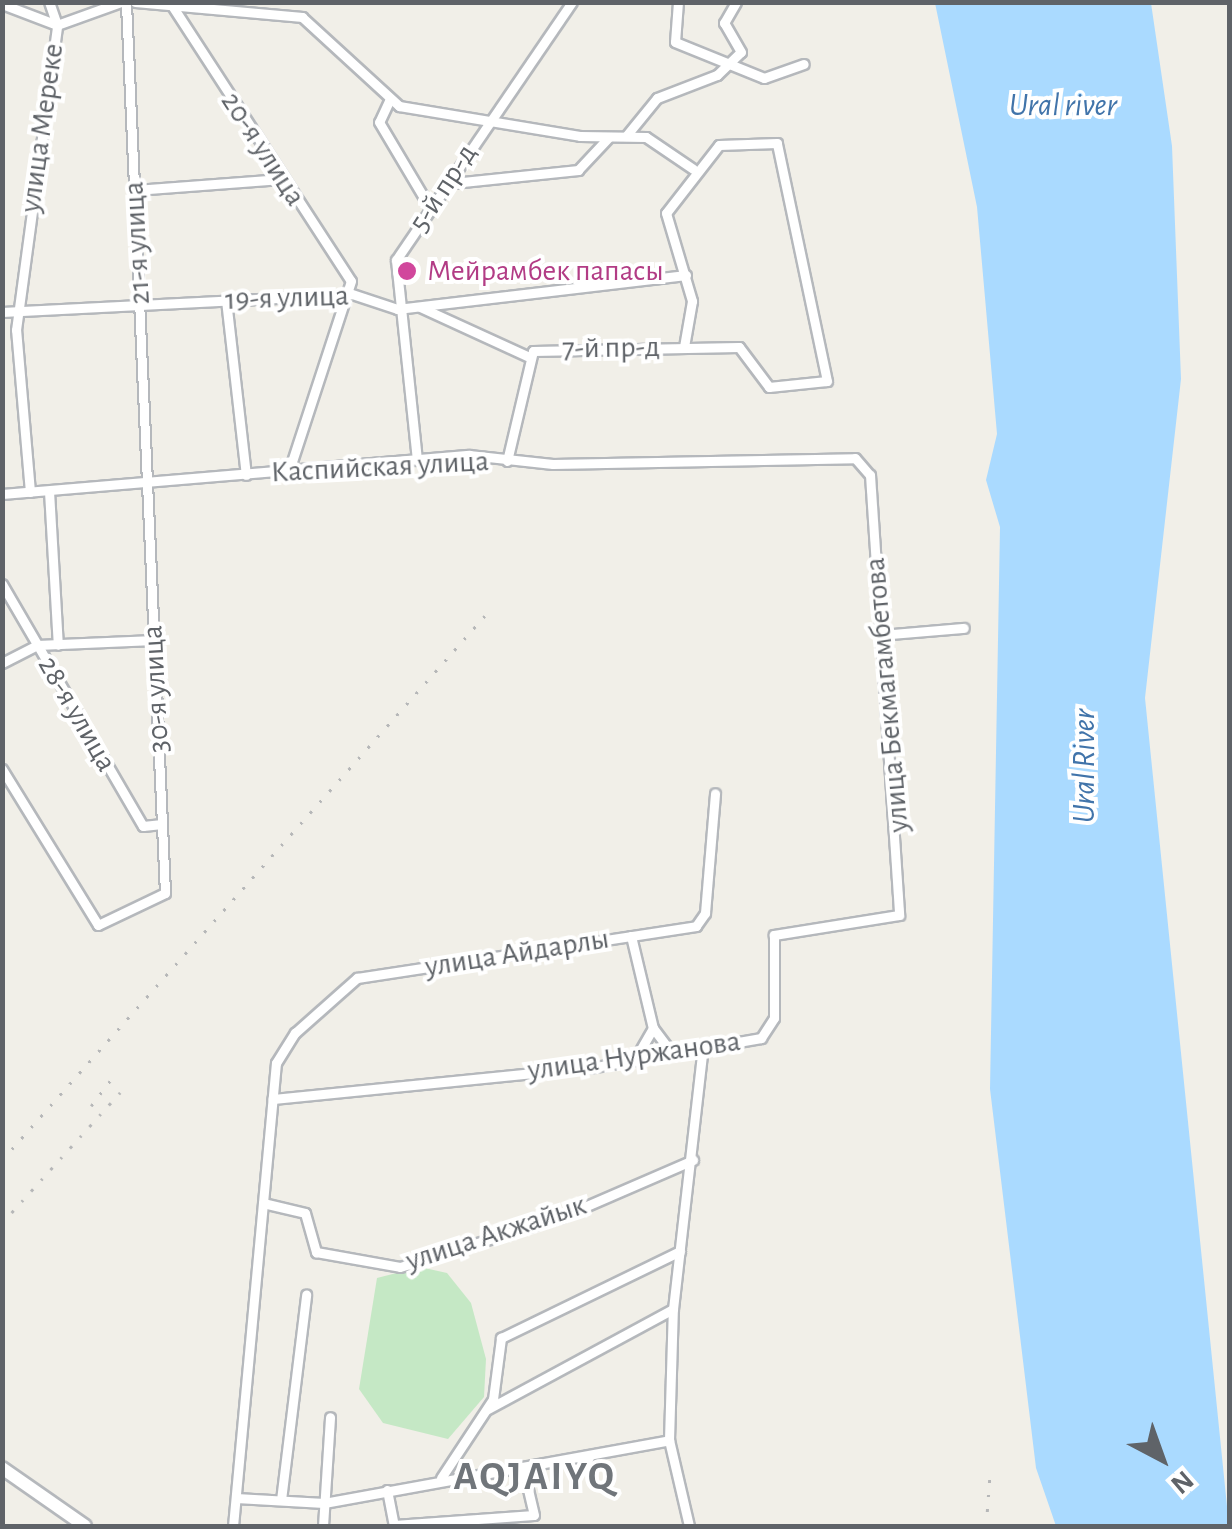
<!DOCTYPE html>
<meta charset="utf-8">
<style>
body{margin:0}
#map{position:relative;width:1232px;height:1529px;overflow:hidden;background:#f1efe8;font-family:"Alegreya Sans",sans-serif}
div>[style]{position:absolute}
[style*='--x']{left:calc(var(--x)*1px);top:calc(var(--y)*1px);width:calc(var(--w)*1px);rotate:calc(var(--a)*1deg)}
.green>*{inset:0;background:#c5e8c5}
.water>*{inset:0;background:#aadaff}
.roads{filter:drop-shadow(2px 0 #b5b8bc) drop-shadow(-2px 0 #b5b8bc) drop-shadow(0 2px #b5b8bc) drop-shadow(0 -2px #b5b8bc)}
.minor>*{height:9px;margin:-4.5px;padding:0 4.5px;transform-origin:4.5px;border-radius:4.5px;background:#fff}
.secondary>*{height:12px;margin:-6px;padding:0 6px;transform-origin:6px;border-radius:6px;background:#fff}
.rail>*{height:2.5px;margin-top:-1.25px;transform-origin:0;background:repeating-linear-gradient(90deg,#b6b7b8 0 2.5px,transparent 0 14.5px)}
.dots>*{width:28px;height:28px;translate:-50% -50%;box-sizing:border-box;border:5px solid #fff;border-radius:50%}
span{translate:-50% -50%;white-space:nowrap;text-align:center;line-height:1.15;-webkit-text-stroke:8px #fff;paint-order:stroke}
.street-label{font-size:30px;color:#5f6368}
.hotel-label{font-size:30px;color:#b23c85}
.left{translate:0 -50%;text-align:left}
.water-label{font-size:32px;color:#4174aa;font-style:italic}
.district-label{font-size:40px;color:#70757a;font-weight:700;letter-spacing:2.5px}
.frame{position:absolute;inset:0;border:5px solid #5f6368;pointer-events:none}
.north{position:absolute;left:1112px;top:1409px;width:100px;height:100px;-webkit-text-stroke:8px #fff;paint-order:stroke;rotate:139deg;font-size:28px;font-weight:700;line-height:40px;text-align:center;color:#5f6368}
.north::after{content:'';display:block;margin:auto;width:35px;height:45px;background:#5f6368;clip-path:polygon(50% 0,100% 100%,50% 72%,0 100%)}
</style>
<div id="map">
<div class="green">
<div style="clip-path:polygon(420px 1267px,447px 1273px,471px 1303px,486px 1359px,484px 1397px,448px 1439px,383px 1423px,359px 1389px,377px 1278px)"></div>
</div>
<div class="water">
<div style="clip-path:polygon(935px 3px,1151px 3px,1172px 146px,1181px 379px,1145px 698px,1229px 1526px,1056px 1526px,1036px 1468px,990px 1089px,1000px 527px,986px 480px,997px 434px,977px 207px)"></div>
</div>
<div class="roads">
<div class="minor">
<div style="--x:135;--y:2;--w:168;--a:5.1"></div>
<div style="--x:302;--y:17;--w:132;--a:42.5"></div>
<div style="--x:399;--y:106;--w:183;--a:9.4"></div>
<div style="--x:580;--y:136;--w:66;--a:0.9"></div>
<div style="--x:646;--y:137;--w:57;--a:34.2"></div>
<div style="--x:678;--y:2;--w:40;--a:94.3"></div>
<div style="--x:675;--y:42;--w:96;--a:22"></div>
<div style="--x:764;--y:78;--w:42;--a:-19.3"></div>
<div style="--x:2;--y:4;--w:59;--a:20.9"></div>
<div style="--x:57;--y:25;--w:68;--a:-19.8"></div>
<div style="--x:171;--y:4;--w:330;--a:57"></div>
<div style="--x:351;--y:281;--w:200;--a:108.1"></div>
<div style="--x:389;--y:101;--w:23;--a:115"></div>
<div style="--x:379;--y:122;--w:100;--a:59.3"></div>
<div style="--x:626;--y:136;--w:49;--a:-50.8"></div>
<div style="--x:657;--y:98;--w:64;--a:-21"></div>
<div style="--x:717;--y:75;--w:33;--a:-44"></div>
<div style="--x:741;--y:52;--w:34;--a:-120"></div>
<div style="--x:724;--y:23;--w:24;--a:-60"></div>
<div style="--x:453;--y:183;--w:126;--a:-5.9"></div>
<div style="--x:578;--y:170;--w:45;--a:-46.8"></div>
<div style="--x:135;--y:190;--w:147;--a:-4.3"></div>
<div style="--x:226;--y:300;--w:176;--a:83.5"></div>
<div style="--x:420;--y:307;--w:118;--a:24.6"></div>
<div style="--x:2;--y:312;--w:350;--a:-2.9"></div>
<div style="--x:352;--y:294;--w:47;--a:18.4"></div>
<div style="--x:397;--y:309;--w:291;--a:-6.7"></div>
<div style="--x:417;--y:460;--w:201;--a:-96"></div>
<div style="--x:396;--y:260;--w:312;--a:-55.7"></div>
<div style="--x:507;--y:461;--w:113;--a:-76.7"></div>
<div style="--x:533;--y:351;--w:206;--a:-1.1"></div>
<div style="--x:739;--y:347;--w:50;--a:53.1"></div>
<div style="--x:769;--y:387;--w:58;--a:-5.9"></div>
<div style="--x:827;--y:381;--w:243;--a:-101.9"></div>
<div style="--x:777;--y:143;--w:58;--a:178"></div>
<div style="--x:719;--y:145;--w:86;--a:127.9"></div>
<div style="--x:666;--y:213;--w:92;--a:73.5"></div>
<div style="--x:692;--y:301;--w:47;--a:99.9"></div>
<div style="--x:49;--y:491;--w:154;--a:86.7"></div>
<div style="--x:30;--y:492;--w:163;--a:-94.9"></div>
<div style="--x:16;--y:330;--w:308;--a:-82.3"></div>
<div style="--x:57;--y:25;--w:24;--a:-109"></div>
<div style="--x:2;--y:494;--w:469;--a:-4.8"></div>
<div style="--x:469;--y:455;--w:84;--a:6.1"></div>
<div style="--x:553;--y:464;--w:302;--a:-1.1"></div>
<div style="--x:855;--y:458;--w:23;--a:49"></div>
<div style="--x:870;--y:475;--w:441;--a:86.2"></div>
<div style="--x:899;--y:915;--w:127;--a:170.9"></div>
<div style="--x:774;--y:935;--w:83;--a:90"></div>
<div style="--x:774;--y:1018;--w:24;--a:123"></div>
<div style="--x:761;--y:1038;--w:169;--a:170.1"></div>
<div style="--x:594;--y:1067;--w:323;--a:174.3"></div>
<div style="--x:2;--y:584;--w:280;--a:59.8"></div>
<div style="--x:143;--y:826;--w:19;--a:-6"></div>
<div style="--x:880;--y:635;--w:84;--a:-4.8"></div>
<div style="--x:2;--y:663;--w:39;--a:-27"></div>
<div style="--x:37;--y:645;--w:117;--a:-2.4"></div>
<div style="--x:2;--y:769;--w:183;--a:58.4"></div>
<div style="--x:98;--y:925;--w:74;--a:-25.5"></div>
<div style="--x:165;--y:893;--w:892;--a:-92.51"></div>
<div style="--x:631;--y:936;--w:95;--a:76.6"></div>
<div style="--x:653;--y:1028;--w:36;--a:120"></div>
<div style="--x:653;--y:1028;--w:30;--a:53"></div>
<div style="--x:263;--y:1203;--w:43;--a:13.4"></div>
<div style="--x:305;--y:1213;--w:41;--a:74.2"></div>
<div style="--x:316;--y:1252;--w:85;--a:10.1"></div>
<div style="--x:400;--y:1267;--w:169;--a:-17.3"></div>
<div style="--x:561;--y:1217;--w:144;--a:-23.4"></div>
<div style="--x:488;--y:1409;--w:210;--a:-28.4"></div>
<div style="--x:669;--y:1440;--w:88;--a:76.9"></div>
<div style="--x:441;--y:1478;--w:95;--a:-56.6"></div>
<div style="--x:493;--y:1399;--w:62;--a:-82.5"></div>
<div style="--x:501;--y:1338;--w:199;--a:-25.9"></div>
<div style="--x:387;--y:1490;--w:37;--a:79"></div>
<div style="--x:236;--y:1498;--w:88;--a:3.3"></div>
<div style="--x:324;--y:1503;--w:351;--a:-10.3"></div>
<div style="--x:669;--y:1440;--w:131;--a:-88.3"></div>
<div style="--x:673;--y:1309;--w:264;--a:-83.5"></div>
<div style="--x:281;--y:1500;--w:207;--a:-83"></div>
<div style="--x:394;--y:1525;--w:140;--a:-4.1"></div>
<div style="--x:534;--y:1515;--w:48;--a:-103.2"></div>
<div style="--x:233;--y:1526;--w:465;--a:-84.7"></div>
<div style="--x:276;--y:1063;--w:36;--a:-58"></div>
<div style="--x:295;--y:1033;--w:83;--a:-41.6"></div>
<div style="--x:357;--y:978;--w:343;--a:-8.7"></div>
<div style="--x:696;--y:926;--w:16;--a:-55"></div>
<div style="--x:705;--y:913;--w:120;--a:-85.2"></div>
<div style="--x:323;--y:1526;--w:109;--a:-86.3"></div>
</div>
<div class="secondary">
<div style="--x:2;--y:1468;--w:101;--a:34.9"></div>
</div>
</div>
<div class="rail">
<div style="--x:91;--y:1106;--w:40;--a:-53"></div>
<div style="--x:2;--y:1160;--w:735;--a:-48.42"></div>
<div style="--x:2;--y:1223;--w:185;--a:-47.9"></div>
<div style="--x:986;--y:1526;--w:55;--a:-85.8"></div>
</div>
<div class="dots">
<div style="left:407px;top:271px;background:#d1479c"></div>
</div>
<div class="street-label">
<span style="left:42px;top:128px;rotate:-82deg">улица Мереке</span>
<span style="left:263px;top:149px;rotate:57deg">20-я улица</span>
<span style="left:443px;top:188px;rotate:-57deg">5-й пр-д</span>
<span style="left:137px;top:243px;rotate:-93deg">21-я улица</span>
<span style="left:287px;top:298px;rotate:-2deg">19-я улица</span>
<span style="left:611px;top:348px;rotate:-1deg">7-й пр-д</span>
<span style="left:380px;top:467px;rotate:-3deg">Каспийская улица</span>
<span style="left:156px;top:689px;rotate:-93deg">30-я улица</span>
<span style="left:887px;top:695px;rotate:-95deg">улица Бекмагамбетова</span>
<span style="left:77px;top:714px;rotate:60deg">28-я улица</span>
<span style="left:517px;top:953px;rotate:-9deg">улица Айдарлы</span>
<span style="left:634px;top:1056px;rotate:-8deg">улица Нуржанова</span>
<span style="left:496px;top:1233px;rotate:-18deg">улица Акжайык</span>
</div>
<div class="hotel-label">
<span class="left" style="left:427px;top:271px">Мейрамбек папасы</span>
</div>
<div class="water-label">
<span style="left:1063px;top:105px">Ural river</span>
<span style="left:1084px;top:766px;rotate:-90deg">Ural River</span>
</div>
<div class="district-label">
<span style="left:535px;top:1477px">AQJAIYQ</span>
</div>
<div class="frame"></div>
<div class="north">N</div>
</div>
